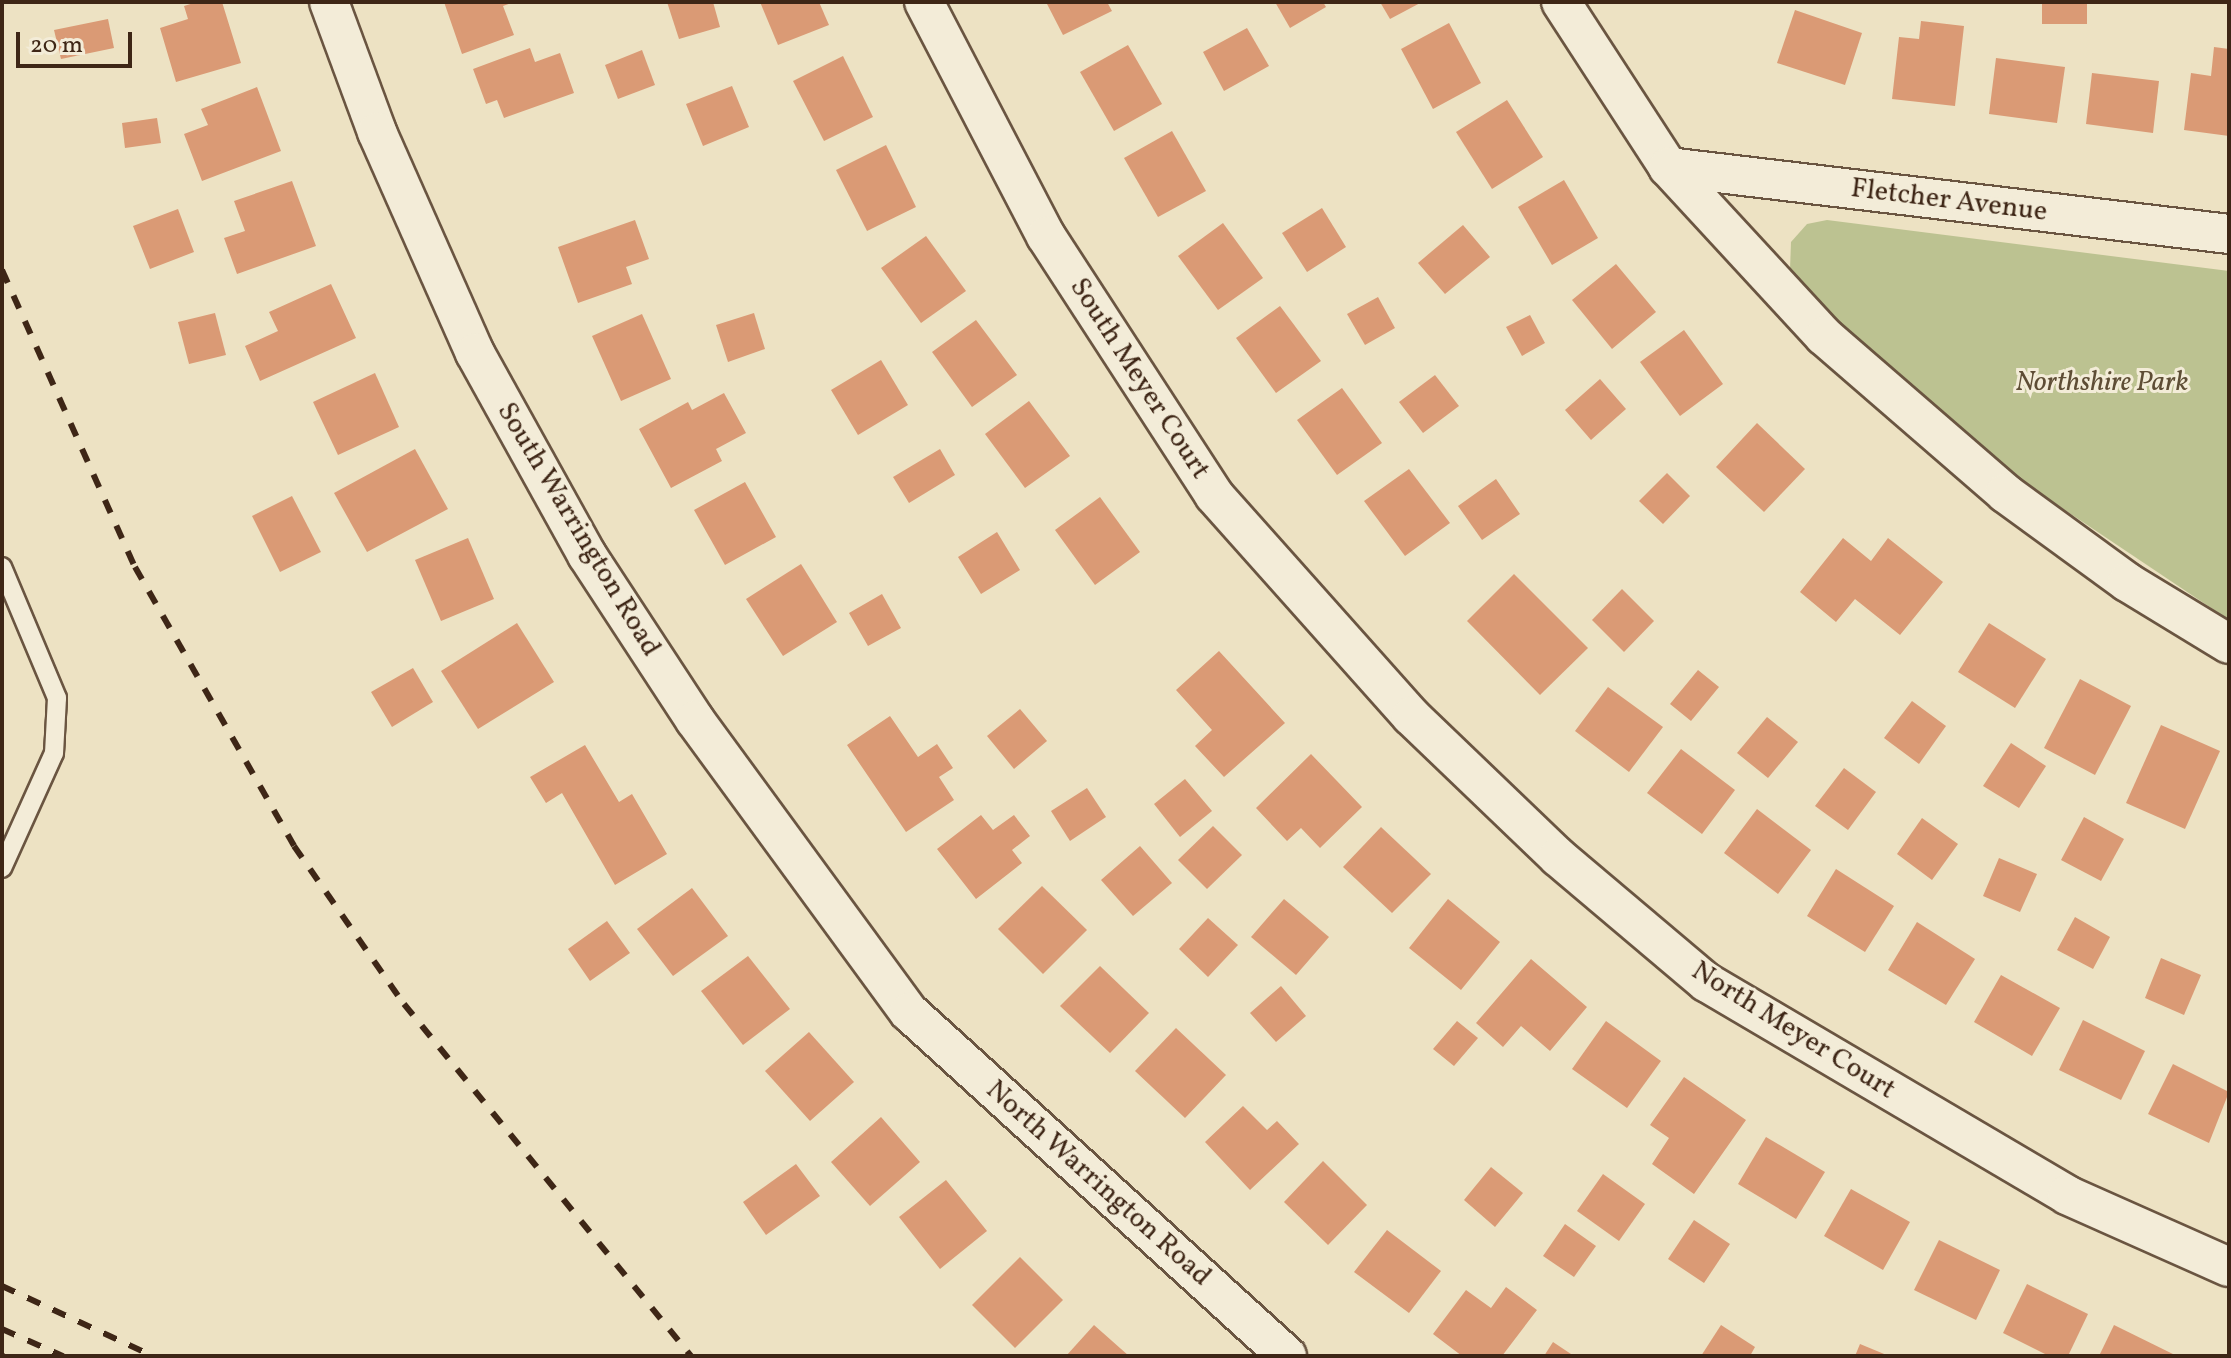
<!DOCTYPE html>
<style>
body{margin:0}
#map{position:relative;width:2231px;height:1358px;overflow:hidden;background:#ede2c3;font-family:Vollkorn,serif}
div>[style]{position:absolute}
[style*='--x']{left:calc(var(--x)*1px);top:calc(var(--y)*1px);width:calc(var(--w)*1px);rotate:calc(var(--a)*1deg)}
.green>*{inset:0;background:#bcc291}
.building>*{inset:0;background:#da9a75}
.roads{filter:drop-shadow(2px 0 #6a5541) drop-shadow(-2px 0 #6a5541) drop-shadow(0 2px #6a5541) drop-shadow(0 -2px #6a5541)}
.lane>*{height:18px;margin:-9px;padding:0 9px;transform-origin:9px;border-radius:9px;background:#f3ecd8}
.street>*{height:38px;margin:-19px;padding:0 19px;transform-origin:19px;border-radius:19px;background:#f3ecd8}
.rail>*{height:6px;margin-top:-3px;transform-origin:0;background:repeating-linear-gradient(90deg,#3e2616 0 14px,transparent 0 28px)}
span{translate:-50% -50%;white-space:nowrap;text-align:center;line-height:1.15;-webkit-text-stroke:6px #f3ecd8;paint-order:stroke}
.street-label{font-size:28px;color:#3e2616}
.park-label{font-size:28px;color:#5e4d35;font-style:italic}
.frame{position:absolute;inset:0;border:4px solid #3e2616;pointer-events:none}
.scale{position:absolute;left:16px;top:32px;width:116px;height:36px;box-sizing:border-box;border:4px solid #3e2616;border-top:0;padding-left:10px;font-size:24px;line-height:28px;white-space:nowrap;color:#3e2616;-webkit-text-stroke:6px #f3ecd8;paint-order:stroke}
</style>
<div id="map">
<div class="green">
<div style="clip-path:polygon(1827px 220px,2229px 271px,2229px 620px,2035px 490px,1862px 345px,1790px 270px,1791px 242px,1807px 224px)"></div>
</div>
<div class="building">
<div style="clip-path:polygon(197px 2px,222px 2px,241px 63px,176px 82px,160px 28px,188px 19px,184px 6px)"></div>
<div style="clip-path:polygon(444px 2px,514px 2px,503px 6px,514px 35px,462px 54px)"></div>
<div style="clip-path:polygon(667px 2px,713px 2px,720px 27px,679px 39px)"></div>
<div style="clip-path:polygon(760px 2px,819px 2px,829px 25px,778px 45px)"></div>
<div style="clip-path:polygon(1046px 2px,1107px 2px,1112px 11px,1063px 35px)"></div>
<div style="clip-path:polygon(1275px 2px,1323px 2px,1326px 7px,1290px 28px)"></div>
<div style="clip-path:polygon(1380px 2px,1422px 2px,1390px 19px)"></div>
<div style="clip-path:polygon(2042px 2px,2087px 2px,2087px 24px,2042px 24px)"></div>
<div style="clip-path:polygon(1795px 10px,1862px 33px,1845px 85px,1777px 63px)"></div>
<div style="clip-path:polygon(108px 19px,114px 48px,61px 59px,54px 30px)"></div>
<div style="clip-path:polygon(1921px 21px,1964px 26px,1955px 106px,1892px 99px,1899px 37px,1919px 39px)"></div>
<div style="clip-path:polygon(1449px 23px,1481px 83px,1433px 109px,1401px 49px)"></div>
<div style="clip-path:polygon(1247px 28px,1269px 66px,1224px 91px,1203px 52px)"></div>
<div style="clip-path:polygon(1128px 45px,1162px 104px,1114px 131px,1080px 72px)"></div>
<div style="clip-path:polygon(2214px 47px,2229px 49px,2229px 136px,2184px 130px,2191px 73px,2211px 76px)"></div>
<div style="clip-path:polygon(530px 48px,535px 62px,560px 53px,574px 93px,504px 118px,497px 100px,486px 104px,473px 69px)"></div>
<div style="clip-path:polygon(642px 50px,655px 85px,618px 99px,605px 65px)"></div>
<div style="clip-path:polygon(843px 56px,873px 117px,824px 141px,793px 81px)"></div>
<div style="clip-path:polygon(1996px 58px,2065px 67px,2057px 123px,1989px 114px)"></div>
<div style="clip-path:polygon(2092px 73px,2159px 81px,2153px 133px,2086px 124px)"></div>
<div style="clip-path:polygon(732px 86px,749px 127px,703px 146px,686px 104px)"></div>
<div style="clip-path:polygon(257px 87px,281px 151px,202px 181px,184px 134px,208px 125px,201px 109px)"></div>
<div style="clip-path:polygon(1507px 100px,1543px 157px,1492px 189px,1456px 132px)"></div>
<div style="clip-path:polygon(157px 118px,161px 143px,125px 148px,122px 123px)"></div>
<div style="clip-path:polygon(1172px 131px,1206px 191px,1158px 217px,1124px 158px)"></div>
<div style="clip-path:polygon(886px 145px,916px 207px,867px 231px,836px 170px)"></div>
<div style="clip-path:polygon(1564px 180px,1598px 238px,1552px 265px,1518px 207px)"></div>
<div style="clip-path:polygon(292px 181px,316px 246px,237px 274px,224px 238px,245px 231px,234px 201px)"></div>
<div style="clip-path:polygon(1322px 208px,1346px 247px,1307px 272px,1282px 233px)"></div>
<div style="clip-path:polygon(178px 209px,194px 252px,150px 269px,133px 226px)"></div>
<div style="clip-path:polygon(635px 220px,649px 259px,626px 267px,632px 284px,578px 303px,558px 247px)"></div>
<div style="clip-path:polygon(1223px 223px,1263px 278px,1218px 310px,1178px 256px)"></div>
<div style="clip-path:polygon(1463px 225px,1490px 257px,1445px 294px,1418px 263px)"></div>
<div style="clip-path:polygon(926px 236px,966px 291px,921px 323px,881px 268px)"></div>
<div style="clip-path:polygon(1616px 264px,1656px 312px,1612px 349px,1572px 300px)"></div>
<div style="clip-path:polygon(331px 284px,356px 338px,260px 381px,245px 346px,278px 331px,269px 312px)"></div>
<div style="clip-path:polygon(1378px 297px,1395px 328px,1365px 345px,1347px 314px)"></div>
<div style="clip-path:polygon(1280px 306px,1321px 361px,1276px 393px,1236px 338px)"></div>
<div style="clip-path:polygon(215px 313px,226px 355px,189px 364px,178px 322px)"></div>
<div style="clip-path:polygon(754px 313px,765px 349px,728px 362px,716px 325px)"></div>
<div style="clip-path:polygon(642px 314px,671px 379px,621px 401px,592px 336px)"></div>
<div style="clip-path:polygon(1530px 315px,1545px 343px,1522px 356px,1506px 327px)"></div>
<div style="clip-path:polygon(976px 320px,1017px 375px,972px 407px,932px 352px)"></div>
<div style="clip-path:polygon(1684px 330px,1723px 384px,1680px 416px,1640px 362px)"></div>
<div style="clip-path:polygon(881px 360px,908px 405px,858px 435px,831px 390px)"></div>
<div style="clip-path:polygon(375px 373px,399px 427px,338px 455px,313px 402px)"></div>
<div style="clip-path:polygon(1435px 375px,1459px 406px,1423px 433px,1399px 402px)"></div>
<div style="clip-path:polygon(1600px 379px,1626px 409px,1591px 440px,1565px 410px)"></div>
<div style="clip-path:polygon(1342px 388px,1382px 443px,1337px 475px,1297px 420px)"></div>
<div style="clip-path:polygon(724px 393px,746px 433px,716px 449px,722px 461px,671px 488px,639px 429px,688px 402px,692px 410px)"></div>
<div style="clip-path:polygon(1029px 401px,1070px 456px,1025px 488px,985px 434px)"></div>
<div style="clip-path:polygon(1757px 423px,1805px 469px,1764px 512px,1716px 467px)"></div>
<div style="clip-path:polygon(415px 449px,448px 509px,367px 552px,334px 493px)"></div>
<div style="clip-path:polygon(940px 449px,955px 475px,909px 503px,893px 477px)"></div>
<div style="clip-path:polygon(1409px 469px,1450px 523px,1405px 556px,1364px 501px)"></div>
<div style="clip-path:polygon(1667px 473px,1690px 496px,1663px 524px,1639px 501px)"></div>
<div style="clip-path:polygon(1496px 479px,1520px 514px,1482px 540px,1458px 506px)"></div>
<div style="clip-path:polygon(745px 482px,776px 537px,725px 565px,694px 510px)"></div>
<div style="clip-path:polygon(292px 496px,321px 552px,280px 572px,252px 516px)"></div>
<div style="clip-path:polygon(1100px 497px,1140px 552px,1095px 585px,1055px 530px)"></div>
<div style="clip-path:polygon(997px 532px,1020px 570px,981px 594px,958px 557px)"></div>
<div style="clip-path:polygon(468px 538px,494px 599px,441px 621px,415px 560px)"></div>
<div style="clip-path:polygon(1843px 538px,1871px 561px,1888px 538px,1943px 582px,1900px 635px,1855px 599px,1836px 622px,1800px 592px)"></div>
<div style="clip-path:polygon(801px 564px,837px 622px,783px 656px,746px 599px)"></div>
<div style="clip-path:polygon(1514px 574px,1588px 648px,1540px 695px,1467px 621px)"></div>
<div style="clip-path:polygon(1622px 589px,1654px 621px,1624px 652px,1592px 620px)"></div>
<div style="clip-path:polygon(882px 594px,901px 628px,868px 646px,849px 613px)"></div>
<div style="clip-path:polygon(517px 623px,554px 682px,478px 729px,441px 671px)"></div>
<div style="clip-path:polygon(1989px 623px,2046px 659px,2015px 708px,1958px 672px)"></div>
<div style="clip-path:polygon(1219px 651px,1285px 723px,1224px 777px,1195px 746px,1212px 730px,1176px 690px)"></div>
<div style="clip-path:polygon(413px 668px,433px 702px,392px 727px,371px 692px)"></div>
<div style="clip-path:polygon(1698px 670px,1719px 687px,1691px 721px,1670px 704px)"></div>
<div style="clip-path:polygon(2080px 679px,2131px 706px,2095px 775px,2044px 748px)"></div>
<div style="clip-path:polygon(1608px 687px,1663px 727px,1629px 772px,1575px 731px)"></div>
<div style="clip-path:polygon(1912px 701px,1946px 726px,1919px 764px,1884px 738px)"></div>
<div style="clip-path:polygon(1020px 709px,1047px 741px,1014px 769px,987px 736px)"></div>
<div style="clip-path:polygon(890px 716px,918px 757px,937px 744px,953px 768px,939px 777px,954px 800px,906px 832px,847px 745px)"></div>
<div style="clip-path:polygon(1767px 717px,1798px 742px,1768px 778px,1737px 753px)"></div>
<div style="clip-path:polygon(2161px 725px,2220px 751px,2185px 829px,2126px 803px)"></div>
<div style="clip-path:polygon(2011px 743px,2046px 766px,2019px 808px,1983px 786px)"></div>
<div style="clip-path:polygon(585px 745px,619px 802px,632px 794px,667px 854px,615px 885px,562px 793px,546px 803px,530px 777px)"></div>
<div style="clip-path:polygon(1681px 749px,1735px 790px,1702px 834px,1647px 793px)"></div>
<div style="clip-path:polygon(1311px 754px,1362px 807px,1320px 848px,1301px 828px,1287px 841px,1256px 808px)"></div>
<div style="clip-path:polygon(1844px 768px,1876px 792px,1848px 830px,1815px 806px)"></div>
<div style="clip-path:polygon(1185px 779px,1212px 811px,1180px 837px,1154px 804px)"></div>
<div style="clip-path:polygon(1087px 788px,1106px 817px,1070px 841px,1051px 811px)"></div>
<div style="clip-path:polygon(1757px 809px,1811px 850px,1778px 894px,1724px 853px)"></div>
<div style="clip-path:polygon(981px 815px,993px 830px,1014px 815px,1030px 836px,1012px 850px,1022px 863px,976px 899px,937px 849px)"></div>
<div style="clip-path:polygon(2084px 817px,2124px 839px,2101px 881px,2061px 860px)"></div>
<div style="clip-path:polygon(1922px 818px,1958px 844px,1932px 880px,1897px 854px)"></div>
<div style="clip-path:polygon(1213px 826px,1242px 855px,1207px 889px,1178px 860px)"></div>
<div style="clip-path:polygon(1381px 827px,1431px 874px,1392px 913px,1343px 867px)"></div>
<div style="clip-path:polygon(1140px 846px,1172px 883px,1133px 916px,1101px 880px)"></div>
<div style="clip-path:polygon(1999px 858px,2037px 874px,2020px 912px,1983px 896px)"></div>
<div style="clip-path:polygon(1836px 869px,1894px 906px,1865px 952px,1807px 916px)"></div>
<div style="clip-path:polygon(1042px 886px,1087px 930px,1043px 974px,998px 929px)"></div>
<div style="clip-path:polygon(692px 888px,728px 936px,673px 976px,637px 929px)"></div>
<div style="clip-path:polygon(1284px 899px,1329px 937px,1296px 975px,1251px 937px)"></div>
<div style="clip-path:polygon(1448px 899px,1500px 942px,1461px 990px,1409px 948px)"></div>
<div style="clip-path:polygon(2075px 917px,2110px 937px,2093px 969px,2057px 950px)"></div>
<div style="clip-path:polygon(1208px 918px,1238px 945px,1208px 977px,1179px 949px)"></div>
<div style="clip-path:polygon(607px 921px,630px 953px,590px 981px,568px 949px)"></div>
<div style="clip-path:polygon(1917px 922px,1975px 959px,1946px 1005px,1888px 970px)"></div>
<div style="clip-path:polygon(748px 956px,790px 1009px,743px 1045px,701px 991px)"></div>
<div style="clip-path:polygon(2161px 958px,2201px 975px,2184px 1015px,2145px 998px)"></div>
<div style="clip-path:polygon(1531px 959px,1587px 1007px,1550px 1051px,1521px 1026px,1503px 1047px,1476px 1023px)"></div>
<div style="clip-path:polygon(1100px 966px,1149px 1013px,1110px 1053px,1060px 1006px)"></div>
<div style="clip-path:polygon(2001px 975px,2060px 1008px,2032px 1056px,1974px 1022px)"></div>
<div style="clip-path:polygon(1281px 986px,1306px 1016px,1276px 1042px,1250px 1013px)"></div>
<div style="clip-path:polygon(2083px 1020px,2145px 1051px,2121px 1100px,2059px 1070px)"></div>
<div style="clip-path:polygon(1457px 1021px,1478px 1038px,1454px 1066px,1433px 1049px)"></div>
<div style="clip-path:polygon(1606px 1021px,1661px 1061px,1627px 1108px,1572px 1069px)"></div>
<div style="clip-path:polygon(1176px 1028px,1226px 1075px,1185px 1118px,1135px 1071px)"></div>
<div style="clip-path:polygon(809px 1032px,854px 1082px,810px 1121px,765px 1071px)"></div>
<div style="clip-path:polygon(2173px 1064px,2229px 1092px,2209px 1143px,2148px 1114px)"></div>
<div style="clip-path:polygon(1684px 1077px,1746px 1120px,1694px 1194px,1652px 1164px,1669px 1138px,1650px 1125px)"></div>
<div style="clip-path:polygon(1243px 1106px,1267px 1130px,1277px 1121px,1299px 1144px,1250px 1190px,1205px 1142px)"></div>
<div style="clip-path:polygon(881px 1117px,920px 1162px,870px 1206px,831px 1162px)"></div>
<div style="clip-path:polygon(1766px 1137px,1825px 1172px,1796px 1219px,1738px 1184px)"></div>
<div style="clip-path:polygon(1323px 1161px,1367px 1205px,1328px 1245px,1284px 1202px)"></div>
<div style="clip-path:polygon(796px 1164px,820px 1196px,766px 1235px,743px 1202px)"></div>
<div style="clip-path:polygon(1491px 1167px,1523px 1193px,1495px 1227px,1464px 1200px)"></div>
<div style="clip-path:polygon(1603px 1174px,1645px 1204px,1619px 1241px,1577px 1211px)"></div>
<div style="clip-path:polygon(946px 1180px,987px 1231px,940px 1269px,899px 1217px)"></div>
<div style="clip-path:polygon(1851px 1189px,1910px 1222px,1883px 1270px,1824px 1236px)"></div>
<div style="clip-path:polygon(1694px 1220px,1730px 1244px,1704px 1283px,1668px 1259px)"></div>
<div style="clip-path:polygon(1565px 1224px,1596px 1246px,1574px 1277px,1543px 1256px)"></div>
<div style="clip-path:polygon(1387px 1230px,1441px 1271px,1409px 1313px,1354px 1272px)"></div>
<div style="clip-path:polygon(1939px 1240px,2000px 1270px,1976px 1320px,1914px 1290px)"></div>
<div style="clip-path:polygon(1020px 1257px,1063px 1300px,1015px 1348px,972px 1305px)"></div>
<div style="clip-path:polygon(2027px 1284px,2088px 1314px,2068px 1356px,2049px 1356px,2003px 1333px)"></div>
<div style="clip-path:polygon(1506px 1287px,1537px 1310px,1502px 1356px,1462px 1356px,1433px 1334px,1466px 1290px,1491px 1308px)"></div>
<div style="clip-path:polygon(1094px 1325px,1129px 1356px,1066px 1356px)"></div>
<div style="clip-path:polygon(1721px 1325px,1755px 1347px,1750px 1356px,1701px 1356px)"></div>
<div style="clip-path:polygon(2114px 1325px,2177px 1356px,2099px 1356px)"></div>
<div style="clip-path:polygon(1553px 1342px,1574px 1356px,1544px 1356px)"></div>
<div style="clip-path:polygon(1860px 1344px,1889px 1356px,1855px 1356px)"></div>
</div>
<div class="roads">
<div class="lane">
<div style="--x:2;--y:567;--w:142;--a:67.2"></div>
<div style="--x:57;--y:698;--w:55;--a:93.1"></div>
<div style="--x:54;--y:753;--w:126;--a:114.3"></div>
</div>
<div class="street">
<div style="--x:329;--y:2;--w:139;--a:69.7"></div>
<div style="--x:377;--y:132;--w:242;--a:66.1"></div>
<div style="--x:475;--y:353;--w:231;--a:61"></div>
<div style="--x:587;--y:555;--w:197;--a:56.8"></div>
<div style="--x:695;--y:720;--w:362;--a:53.8"></div>
<div style="--x:909;--y:1012;--w:511;--a:42.3"></div>
<div style="--x:924;--y:2;--w:264;--a:62.5"></div>
<div style="--x:1046;--y:236;--w:309;--a:57"></div>
<div style="--x:1214;--y:495;--w:296;--a:48.3"></div>
<div style="--x:1411;--y:716;--w:204;--a:43.8"></div>
<div style="--x:1558;--y:857;--w:194;--a:40.2"></div>
<div style="--x:1706;--y:982;--w:419;--a:30.5"></div>
<div style="--x:2067;--y:1195;--w:177;--a:24"></div>
<div style="--x:1561;--y:2;--w:197;--a:57"></div>
<div style="--x:1668;--y:167;--w:230;--a:47.3"></div>
<div style="--x:1824;--y:336;--w:240;--a:40.9"></div>
<div style="--x:2005;--y:493;--w:151;--a:36.1"></div>
<div style="--x:2127;--y:582;--w:119;--a:31.3"></div>
<div style="--x:1668;--y:167;--w:565;--a:6.81"></div>
</div>
</div>
<div class="rail">
<div style="--x:2;--y:270;--w:325;--a:65.9"></div>
<div style="--x:135;--y:567;--w:321;--a:60.3"></div>
<div style="--x:294;--y:846;--w:193;--a:55.2"></div>
<div style="--x:404;--y:1004;--w:454;--a:50.8"></div>
<div style="--x:2;--y:1286;--w:166;--a:24.9"></div>
<div style="--x:2;--y:1329;--w:67;--a:23.9"></div>
<div style="--x:2;--y:1355;--w:1;--a:45"></div>
</div>
<div class="street-label">
<span style="left:1949px;top:201px;rotate:7deg">Fletcher Avenue</span>
<span style="left:1139px;top:379px;rotate:57deg">South Meyer Court</span>
<span style="left:578px;top:530px;rotate:59deg">South Warrington Road</span>
<span style="left:1793px;top:1031px;rotate:32deg">North Meyer Court</span>
<span style="left:1098px;top:1184px;rotate:42deg">North Warrington Road</span>
</div>
<div class="park-label">
<span style="left:2102px;top:383px">Northshire Park</span>
</div>
<div class="frame"></div>
<div class="scale">20 m</div>
</div>
